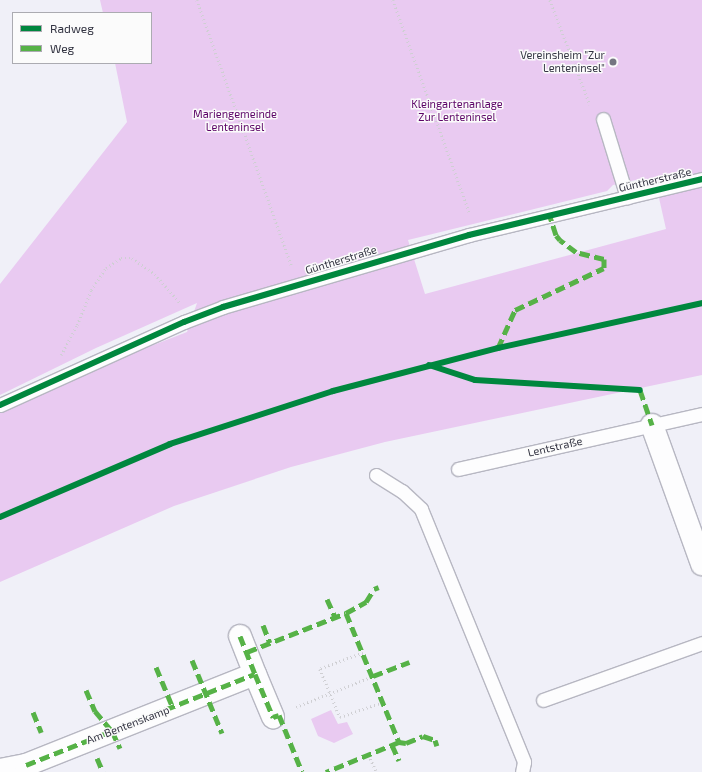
<!DOCTYPE html>
<meta charset="utf-8">
<style>
body{margin:0}
#map{position:relative;width:702px;height:772px;overflow:hidden;background:#f0f0f8;font-family:"Exo 2",sans-serif}
div>[style]{position:absolute}
[style*='--x']{left:calc(var(--x)*1px);top:calc(var(--y)*1px);width:calc(var(--w)*1px);rotate:calc(var(--a)*1deg)}
.green>*{inset:0;background:#e9caf1}
.path>*{height:2.5px;margin-top:-1.25px;transform-origin:0;background:repeating-linear-gradient(90deg,#cfcfd3 0 1px,transparent 0 4px)}
.roads{filter:drop-shadow(1px 0 #b7b7c2) drop-shadow(-1px 0 #b7b7c2) drop-shadow(0 1px #b7b7c2) drop-shadow(0 -1px #b7b7c2)}
.lane>*{height:13px;margin:-6.5px;padding:0 6.5px;transform-origin:6.5px;border-radius:6.5px;background:#fdfdfe}
.street>*{height:22px;margin:-11px;padding:0 11px;transform-origin:11px;border-radius:11px;background:#fdfdfe}
.quiet>*{height:5px;margin-top:-2.5px;transform-origin:0;background:repeating-linear-gradient(90deg,#56b247 0 10px,transparent 0 15px)}
.cycleway>*{height:6px;margin:-3px;padding:0 3px;transform-origin:3px;border-radius:3px;background:#00873e}
.dots>*{width:11px;height:11px;translate:-50% -50%;box-sizing:border-box;border:2px solid #fbfbfb;border-radius:50%}
span{translate:-50% -50%;white-space:nowrap;text-align:center;line-height:1.15;-webkit-text-stroke:3px #fbfbfb;paint-order:stroke}
.poi-label{font-size:11px;color:#333442}
.right{translate:-100% -50%;text-align:right}
.park-label{font-size:11px;color:#5c0467}
.street-label{font-size:11px;color:#333442}
.legend{position:absolute;left:12px;top:12px;width:140px;height:52px;box-sizing:border-box;background:#fbfbfb;border:1px solid #ababb1;margin:0;padding:5px 7px;list-style:none;font-size:12px;color:#333442}
.legend li{display:flex;align-items:center;gap:8px;height:20px}
.legend b{width:20px;border:1px solid #ababb1}
</style>
<div id="map">
<div class="green">
<div style="clip-path:polygon(evenodd,100px 0,702px 0,702px 375px,385px 442px,291px 467px,174px 506px,0 582px,0 410px,107px 363px,187px 332px,197px 303px,96px 348px,0 395px,0 284px,127px 122px,115px 63px,151px 63px,151px 13px,103px 13px,100px 0,640px 179px,647px 183px,659px 198px,666px 229px,425px 294px,408px 240px,607px 191px,613px 185px,640px 179px)"></div>
<div style="clip-path:polygon(331px 710px,338px 724px,347px 722px,353px 734px,334px 743px,318px 736px,311px 719px)"></div>
</div>
<div class="path">
<div style="--x:197;--y:0;--w:283;--a:70.4"></div>
<div style="--x:393;--y:0;--w:227;--a:70.2"></div>
<div style="--x:550;--y:0;--w:112;--a:69.1"></div>
<div style="--x:61;--y:355;--w:34;--a:-62"></div>
<div style="--x:77;--y:325;--w:38;--a:-68"></div>
<div style="--x:91;--y:290;--w:27;--a:-56"></div>
<div style="--x:106;--y:268;--w:18;--a:-34"></div>
<div style="--x:121;--y:258;--w:11;--a:0"></div>
<div style="--x:132;--y:258;--w:28;--a:35"></div>
<div style="--x:155;--y:274;--w:38;--a:49"></div>
<div style="--x:363;--y:653;--w:46;--a:159.6"></div>
<div style="--x:320;--y:669;--w:52;--a:67.4"></div>
<div style="--x:340;--y:717;--w:46;--a:-19.2"></div>
<div style="--x:296;--y:707;--w:83;--a:-21.9"></div>
<div style="--x:369;--y:755;--w:17;--a:66"></div>
</div>
<div class="roads">
<div class="lane">
<div style="--x:603;--y:119;--w:82;--a:72.9"></div>
<div style="--x:0;--y:405;--w:202;--a:-24.3"></div>
<div style="--x:184;--y:322;--w:42;--a:-21"></div>
<div style="--x:223;--y:307;--w:256;--a:-16.3"></div>
<div style="--x:469;--y:235;--w:240;--a:-13.5"></div>
<div style="--x:458;--y:469;--w:250;--a:-12.7"></div>
<div style="--x:376;--y:475;--w:31;--a:32"></div>
<div style="--x:402;--y:491;--w:26;--a:43"></div>
<div style="--x:421;--y:509;--w:273;--a:67.8"></div>
<div style="--x:524;--y:762;--w:10;--a:101"></div>
<div style="--x:543;--y:700;--w:169;--a:-19.7"></div>
</div>
<div class="street">
<div style="--x:652;--y:425;--w:148;--a:70.2"></div>
<div style="--x:240;--y:636;--w:41;--a:68.5"></div>
<div style="--x:0;--y:770;--w:26;--a:-11"></div>
<div style="--x:26;--y:765;--w:246;--a:-21.7"></div>
<div style="--x:255;--y:674;--w:47;--a:67.3"></div>
</div>
</div>
<div class="quiet">
<div style="--x:498;--y:348;--w:42;--a:-65.9"></div>
<div style="--x:515;--y:310;--w:98;--a:-25.3"></div>
<div style="--x:604;--y:268;--w:9;--a:-90"></div>
<div style="--x:604;--y:259;--w:29;--a:-166"></div>
<div style="--x:576;--y:252;--w:20;--a:-143"></div>
<div style="--x:560;--y:240;--w:6;--a:-129"></div>
<div style="--x:556;--y:235;--w:20;--a:-108"></div>
<div style="--x:637;--y:389;--w:3;--a:18"></div>
<div style="--x:640;--y:390;--w:37;--a:71"></div>
<div style="--x:327;--y:599;--w:20;--a:66"></div>
<div style="--x:346;--y:613;--w:23;--a:-29"></div>
<div style="--x:366;--y:602;--w:15;--a:-58"></div>
<div style="--x:374;--y:589;--w:5;--a:-22"></div>
<div style="--x:263;--y:625;--w:19;--a:69"></div>
<div style="--x:240;--y:636;--w:41;--a:68.5"></div>
<div style="--x:247;--y:652;--w:106;--a:-21.5"></div>
<div style="--x:346;--y:613;--w:139;--a:67.7"></div>
<div style="--x:399;--y:742;--w:79;--a:157.7"></div>
<div style="--x:192;--y:660;--w:79;--a:67.7"></div>
<div style="--x:156;--y:667;--w:44;--a:67.5"></div>
<div style="--x:373;--y:676;--w:39;--a:-21"></div>
<div style="--x:86;--y:690;--w:23;--a:67"></div>
<div style="--x:95;--y:711;--w:26;--a:50"></div>
<div style="--x:112;--y:731;--w:19;--a:65"></div>
<div style="--x:33;--y:712;--w:22;--a:68"></div>
<div style="--x:399;--y:742;--w:7;--a:8"></div>
<div style="--x:406;--y:743;--w:18;--a:-22"></div>
<div style="--x:423;--y:736;--w:13;--a:18"></div>
<div style="--x:435;--y:740;--w:6;--a:72"></div>
<div style="--x:392;--y:745;--w:17;--a:66"></div>
<div style="--x:97;--y:758;--w:15;--a:67"></div>
<div style="--x:26;--y:765;--w:246;--a:-21.7"></div>
<div style="--x:255;--y:674;--w:47;--a:67.3"></div>
<div style="--x:273;--y:717;--w:6;--a:-18"></div>
<div style="--x:279;--y:715;--w:61;--a:68"></div>
</div>
<div class="cycleway">
<div style="--x:429;--y:365;--w:48;--a:18.1"></div>
<div style="--x:475;--y:380;--w:165;--a:3.5"></div>
<div style="--x:0;--y:405;--w:202;--a:-24.3"></div>
<div style="--x:184;--y:322;--w:42;--a:-21"></div>
<div style="--x:223;--y:307;--w:256;--a:-16.3"></div>
<div style="--x:469;--y:235;--w:240;--a:-13.5"></div>
<div style="--x:0;--y:517;--w:185;--a:-23.2"></div>
<div style="--x:170;--y:444;--w:171;--a:-18"></div>
<div style="--x:333;--y:391;--w:171;--a:-14.6"></div>
<div style="--x:498;--y:348;--w:209;--a:-12.4"></div>
</div>
<div class="dots">
<div style="left:613px;top:62px;background:#757682"></div>
</div>
<div class="poi-label">
<span class="right" style="left:605px;top:62px">Vereinsheim "Zur<br>Lenteninsel"</span>
</div>
<div class="park-label">
<span style="left:457px;top:111px">Kleingartenanlage<br>Zur Lenteninsel</span>
<span style="left:235px;top:121px">Mariengemeinde<br>Lenteninsel</span>
</div>
<div class="street-label">
<span style="left:655px;top:180px;rotate:-13deg">Güntherstraße</span>
<span style="left:341px;top:260px;rotate:-17deg">Güntherstraße</span>
<span style="left:555px;top:447px;rotate:-13deg">Lentstraße</span>
<span style="left:128px;top:725px;rotate:-21deg">Am Bentenskamp</span>
</div>
<ul class="legend">
<li><b style="height:5px;background:#00873e"></b>Radweg</li>
<li><b style="height:5px;background:#56b247"></b>Weg</li>
</ul>
</div>
